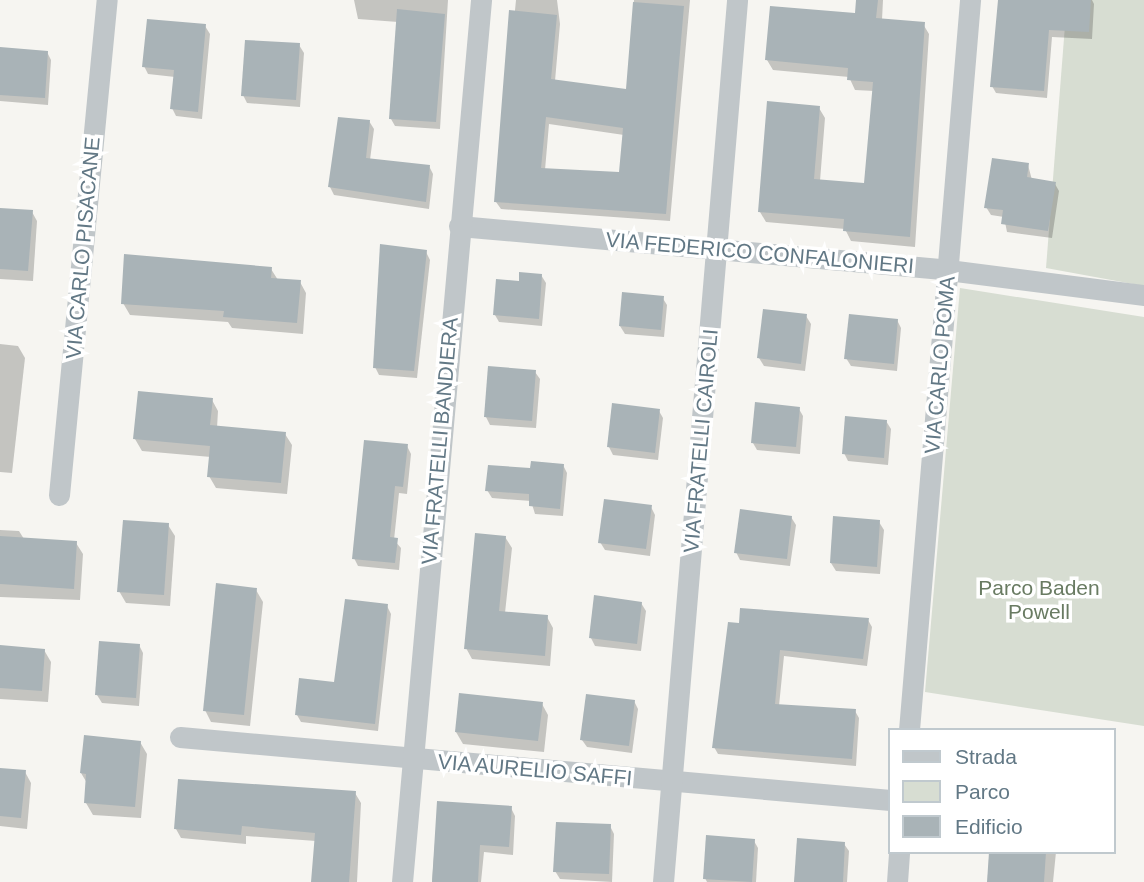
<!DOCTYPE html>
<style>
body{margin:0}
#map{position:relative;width:1144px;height:882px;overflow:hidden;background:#f6f5f1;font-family:Helvetica,sans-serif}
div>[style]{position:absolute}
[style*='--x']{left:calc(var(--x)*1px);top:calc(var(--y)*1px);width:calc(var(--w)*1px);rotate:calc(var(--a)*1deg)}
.green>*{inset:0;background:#d7ddd2}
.shadow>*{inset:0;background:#0003}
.building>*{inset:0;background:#a9b3b7}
.street>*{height:21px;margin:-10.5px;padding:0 10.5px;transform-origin:10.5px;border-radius:10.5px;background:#c0c6c9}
span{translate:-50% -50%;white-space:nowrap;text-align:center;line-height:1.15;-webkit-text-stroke:7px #fff;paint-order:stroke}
.street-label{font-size:21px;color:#627885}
.park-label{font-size:21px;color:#697b62}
.legend{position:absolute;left:888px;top:728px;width:228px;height:126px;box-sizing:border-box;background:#fff;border:2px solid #c0c9ce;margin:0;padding:9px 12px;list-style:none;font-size:21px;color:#627885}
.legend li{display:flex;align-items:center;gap:14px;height:35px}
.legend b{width:35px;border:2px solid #c0c9ce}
</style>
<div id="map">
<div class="green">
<div style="clip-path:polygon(1067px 0,1144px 0,1144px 286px,1046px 268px)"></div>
<div style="clip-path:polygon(960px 288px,1144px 317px,1144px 726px,925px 692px)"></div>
</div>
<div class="shadow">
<div style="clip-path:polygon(354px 0,448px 0,440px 129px,395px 126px,391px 119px,398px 22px,358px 19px)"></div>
<div style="clip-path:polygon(evenodd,516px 0,557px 0,560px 24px,555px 81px,627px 91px,634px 0,690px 0,670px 221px,501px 209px,496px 202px,516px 0,549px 124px,624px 135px,621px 174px,545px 170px,549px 124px)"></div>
<div style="clip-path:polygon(858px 0,883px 0,882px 20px,923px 24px,929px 34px,915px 247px,851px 241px,845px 229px,766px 222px,760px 212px,819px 108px,825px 118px,820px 181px,865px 185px,874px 91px,855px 90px,849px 77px,773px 70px,767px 60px,856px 15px)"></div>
<div style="clip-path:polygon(999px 0,1092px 0,1094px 4px,1092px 39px,1052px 37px,1047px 98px,996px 93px,992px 86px)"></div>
<div style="clip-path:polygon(205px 26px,210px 34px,202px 119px,176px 116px,172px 108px,175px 77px,148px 74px,144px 66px)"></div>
<div style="clip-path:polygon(299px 45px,304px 53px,300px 107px,247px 103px,243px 95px)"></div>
<div style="clip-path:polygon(0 49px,47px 52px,51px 60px,48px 105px,0 101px)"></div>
<div style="clip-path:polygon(369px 121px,374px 129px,370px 160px,429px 166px,433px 174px,429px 209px,334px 195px,330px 187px)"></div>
<div style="clip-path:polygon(1028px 165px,1032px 180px,1055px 184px,1059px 191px,1052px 238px,1007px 232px,1004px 217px,991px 215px,986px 207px)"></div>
<div style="clip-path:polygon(0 210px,32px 212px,37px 221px,33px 281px,0 279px)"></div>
<div style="clip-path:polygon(382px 246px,426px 252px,430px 260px,417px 378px,379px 375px,375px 367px)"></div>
<div style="clip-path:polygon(271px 269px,278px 280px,300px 282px,306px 293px,303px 334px,232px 328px,228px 322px,130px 315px,123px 303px)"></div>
<div style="clip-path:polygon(541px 275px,546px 283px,542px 326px,499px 322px,495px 315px)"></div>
<div style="clip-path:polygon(662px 297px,667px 305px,664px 337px,625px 334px,620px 326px)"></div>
<div style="clip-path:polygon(806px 316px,811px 324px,805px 371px,764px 366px,759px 358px)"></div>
<div style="clip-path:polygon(897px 320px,901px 328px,897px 371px,851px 366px,846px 358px)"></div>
<div style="clip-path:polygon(0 344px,18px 346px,25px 358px,12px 473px,0 472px)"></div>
<div style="clip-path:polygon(535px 372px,540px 379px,536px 428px,490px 425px,486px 417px)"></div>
<div style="clip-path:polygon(212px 400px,218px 411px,217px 428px,285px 434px,292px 445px,287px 494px,216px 488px,209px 476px,211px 457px,142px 451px,135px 439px)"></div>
<div style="clip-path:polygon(799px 409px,803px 416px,800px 454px,757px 450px,753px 443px)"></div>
<div style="clip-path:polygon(659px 411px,663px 418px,658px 460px,613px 455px,609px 447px)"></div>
<div style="clip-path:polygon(886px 421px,891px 429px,888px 465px,848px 461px,844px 453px)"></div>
<div style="clip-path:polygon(407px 446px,411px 454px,407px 494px,399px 493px,394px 540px,401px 548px,399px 570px,358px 566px,354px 558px)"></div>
<div style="clip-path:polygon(563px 465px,567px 473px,563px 516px,535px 514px,531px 501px,492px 498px,487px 490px,532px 470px)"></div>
<div style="clip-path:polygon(651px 507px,655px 515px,650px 556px,605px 550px,600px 542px)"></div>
<div style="clip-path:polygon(791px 517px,796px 525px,790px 566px,740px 560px,736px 552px)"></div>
<div style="clip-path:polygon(879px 522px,884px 530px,880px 574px,836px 571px,831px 563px)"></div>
<div style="clip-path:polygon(168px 525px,175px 536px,170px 606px,126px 603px,119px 591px)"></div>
<div style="clip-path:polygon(0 530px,19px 531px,24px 539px,76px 543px,83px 554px,80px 600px,0 597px)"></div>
<div style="clip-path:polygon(505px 537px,512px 548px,505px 613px,547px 617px,553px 628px,550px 666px,472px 659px,466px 648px)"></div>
<div style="clip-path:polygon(256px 590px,263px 602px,250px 726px,211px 722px,205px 710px)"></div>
<div style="clip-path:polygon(641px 603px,646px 611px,641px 651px,595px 646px,591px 638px)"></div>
<div style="clip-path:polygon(387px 606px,391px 614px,378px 731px,301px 722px,297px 715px,336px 684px)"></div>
<div style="clip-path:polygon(868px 620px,872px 627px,867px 666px,784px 656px,779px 706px,855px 711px,859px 718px,856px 766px,718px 754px,714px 747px,741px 625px)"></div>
<div style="clip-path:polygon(139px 645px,143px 653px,139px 706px,102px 703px,97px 695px)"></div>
<div style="clip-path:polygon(0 647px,44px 650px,51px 662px,48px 702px,0 699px)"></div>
<div style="clip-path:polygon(634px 701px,638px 709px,632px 753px,587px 747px,582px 740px)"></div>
<div style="clip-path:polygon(542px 704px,548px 715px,544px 752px,463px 744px,456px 732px)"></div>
<div style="clip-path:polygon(140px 742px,147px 754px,141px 818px,93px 815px,86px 803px,87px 783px,81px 773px)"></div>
<div style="clip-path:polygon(0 769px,25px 772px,31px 783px,27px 829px,0 826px)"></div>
<div style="clip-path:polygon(355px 793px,361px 803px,357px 882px,313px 882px,316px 841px,246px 836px,246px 844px,181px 838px,176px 829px)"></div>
<div style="clip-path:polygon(438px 803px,511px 808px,515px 816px,513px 855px,484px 852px,481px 882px,432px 882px)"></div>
<div style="clip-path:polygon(610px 826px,614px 834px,612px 882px,560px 879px,555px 871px)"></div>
<div style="clip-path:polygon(754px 841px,758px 848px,756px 882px,707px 882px,705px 878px)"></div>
<div style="clip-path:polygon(844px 844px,849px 851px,847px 882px,795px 882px)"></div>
<div style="clip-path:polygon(991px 852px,1056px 852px,1053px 882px,988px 882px)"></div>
</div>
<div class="building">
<div style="clip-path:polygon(856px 0,878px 0,876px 18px,925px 22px,910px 237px,843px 231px,844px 219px,758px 212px,767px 101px,820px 106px,814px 179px,864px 183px,873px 82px,847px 80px,848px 68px,765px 60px,770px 6px,855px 13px)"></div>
<div style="clip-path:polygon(998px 0,1091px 0,1089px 32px,1049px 30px,1044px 91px,990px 87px)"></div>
<div style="clip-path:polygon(evenodd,633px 2px,684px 6px,666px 214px,494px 202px,509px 10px,557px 15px,551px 79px,626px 89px,633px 2px,546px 117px,623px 128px,619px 172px,541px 168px,546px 117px)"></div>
<div style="clip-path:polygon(397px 9px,445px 14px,436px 122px,389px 119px)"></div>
<div style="clip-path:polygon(147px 19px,206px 24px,198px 112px,170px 109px,174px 70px,142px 67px)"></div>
<div style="clip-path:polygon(245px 40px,300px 43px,296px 100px,241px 96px)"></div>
<div style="clip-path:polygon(0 47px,48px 51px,45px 98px,0 95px)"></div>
<div style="clip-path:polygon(338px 117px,370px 120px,366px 158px,430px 165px,426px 202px,328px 187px)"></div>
<div style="clip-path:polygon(992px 158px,1029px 163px,1027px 177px,1056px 182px,1048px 231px,1001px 224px,1003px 210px,984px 208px)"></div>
<div style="clip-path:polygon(0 208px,33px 210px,28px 271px,0 269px)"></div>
<div style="clip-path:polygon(380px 244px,427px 250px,414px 371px,373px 368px)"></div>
<div style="clip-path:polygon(124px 254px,272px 267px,271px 278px,301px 280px,297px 323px,223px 317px,224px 311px,121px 304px)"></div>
<div style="clip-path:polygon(519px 272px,542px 274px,539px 319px,493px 315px,496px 279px,519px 281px)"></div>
<div style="clip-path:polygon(622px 292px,664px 296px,661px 330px,619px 326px)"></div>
<div style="clip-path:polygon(763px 309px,807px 314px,801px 364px,757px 358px)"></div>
<div style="clip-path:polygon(849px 314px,898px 319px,894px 364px,844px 359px)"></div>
<div style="clip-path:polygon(488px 366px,536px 370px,532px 421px,484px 417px)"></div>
<div style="clip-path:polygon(138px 391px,213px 398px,210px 425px,286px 432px,281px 483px,207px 477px,210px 446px,133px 439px)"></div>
<div style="clip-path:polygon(755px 402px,800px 407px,796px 447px,751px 443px)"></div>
<div style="clip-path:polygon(612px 403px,660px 409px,655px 453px,607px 447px)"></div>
<div style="clip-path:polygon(845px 416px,887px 420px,884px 458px,842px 454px)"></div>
<div style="clip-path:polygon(364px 440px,408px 444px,403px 487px,395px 486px,390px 537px,398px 538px,395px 563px,352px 559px)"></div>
<div style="clip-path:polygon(531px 461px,564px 464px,560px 509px,529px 506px,529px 494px,485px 491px,488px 465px,530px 468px)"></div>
<div style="clip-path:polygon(604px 499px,652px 505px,646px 549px,598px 543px)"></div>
<div style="clip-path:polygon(740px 509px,792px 516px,787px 559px,734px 553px)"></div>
<div style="clip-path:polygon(833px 516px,880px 520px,877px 567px,830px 563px)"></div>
<div style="clip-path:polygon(123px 520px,169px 523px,164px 595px,117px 592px)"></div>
<div style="clip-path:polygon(475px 533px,506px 536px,499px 611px,548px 615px,545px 656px,464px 649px)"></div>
<div style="clip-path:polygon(0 536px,77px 541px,74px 589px,0 584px)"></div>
<div style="clip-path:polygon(216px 583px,257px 588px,244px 715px,203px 711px)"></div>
<div style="clip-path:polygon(594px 595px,642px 602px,637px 644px,589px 638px)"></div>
<div style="clip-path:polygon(345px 599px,388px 604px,375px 724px,295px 715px,299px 678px,334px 682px)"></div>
<div style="clip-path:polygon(740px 608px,869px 618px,863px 659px,780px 650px,775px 704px,856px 709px,852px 759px,712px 748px,728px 622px,739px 623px)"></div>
<div style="clip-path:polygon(99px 641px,140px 644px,136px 698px,95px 695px)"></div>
<div style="clip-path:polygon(0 645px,45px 649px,42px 691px,0 688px)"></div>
<div style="clip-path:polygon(459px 693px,543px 702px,538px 741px,455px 732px)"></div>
<div style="clip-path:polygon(586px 694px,635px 700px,629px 746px,580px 740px)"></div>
<div style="clip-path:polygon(84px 735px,141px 741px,135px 807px,84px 803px,86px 774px,80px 773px)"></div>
<div style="clip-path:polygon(0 768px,26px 770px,21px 818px,0 816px)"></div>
<div style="clip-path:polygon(178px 779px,356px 791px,349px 882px,311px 882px,315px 833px,242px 826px,241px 835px,174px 829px)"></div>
<div style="clip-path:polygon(437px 801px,512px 806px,509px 847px,480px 845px,478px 882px,432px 882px)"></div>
<div style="clip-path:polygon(556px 822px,611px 824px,609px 874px,553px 872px)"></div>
<div style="clip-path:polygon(706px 835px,755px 839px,752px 882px,703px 879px)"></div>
<div style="clip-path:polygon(797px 838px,845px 842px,843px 882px,794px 882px)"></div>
<div style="clip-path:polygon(989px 852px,1046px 852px,1044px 882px,987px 882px)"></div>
</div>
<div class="street">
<div style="--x:459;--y:226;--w:491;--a:5.1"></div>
<div style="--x:948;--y:270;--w:198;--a:7.3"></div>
<div style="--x:59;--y:495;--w:497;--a:-84.5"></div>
<div style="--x:909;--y:730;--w:733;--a:-85.22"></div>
<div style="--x:180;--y:737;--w:713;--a:5.07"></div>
<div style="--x:402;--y:882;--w:886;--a:-84.88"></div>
<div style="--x:663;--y:882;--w:885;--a:-85.2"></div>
<div style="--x:897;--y:882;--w:30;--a:-86"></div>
</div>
<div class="street-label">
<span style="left:83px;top:248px;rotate:-85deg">VIA CARLO PISACANE</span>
<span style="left:760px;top:253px;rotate:5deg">VIA FEDERICO CONFALONIERI</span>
<span style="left:940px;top:365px;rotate:-85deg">VIA CARLO POMA</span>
<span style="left:440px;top:441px;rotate:-85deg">VIA FRATELLI BANDIERA</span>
<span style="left:701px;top:441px;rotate:-85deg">VIA FRATELLI CAIROLI</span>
<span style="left:535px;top:770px;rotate:5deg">VIA AURELIO SAFFI</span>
</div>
<div class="park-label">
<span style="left:1039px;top:600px">Parco Baden<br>Powell</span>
</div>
<ul class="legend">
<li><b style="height:9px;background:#c0c6c9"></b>Strada</li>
<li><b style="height:19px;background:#d7ddd2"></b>Parco</li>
<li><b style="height:19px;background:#a9b3b7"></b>Edificio</li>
</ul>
</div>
